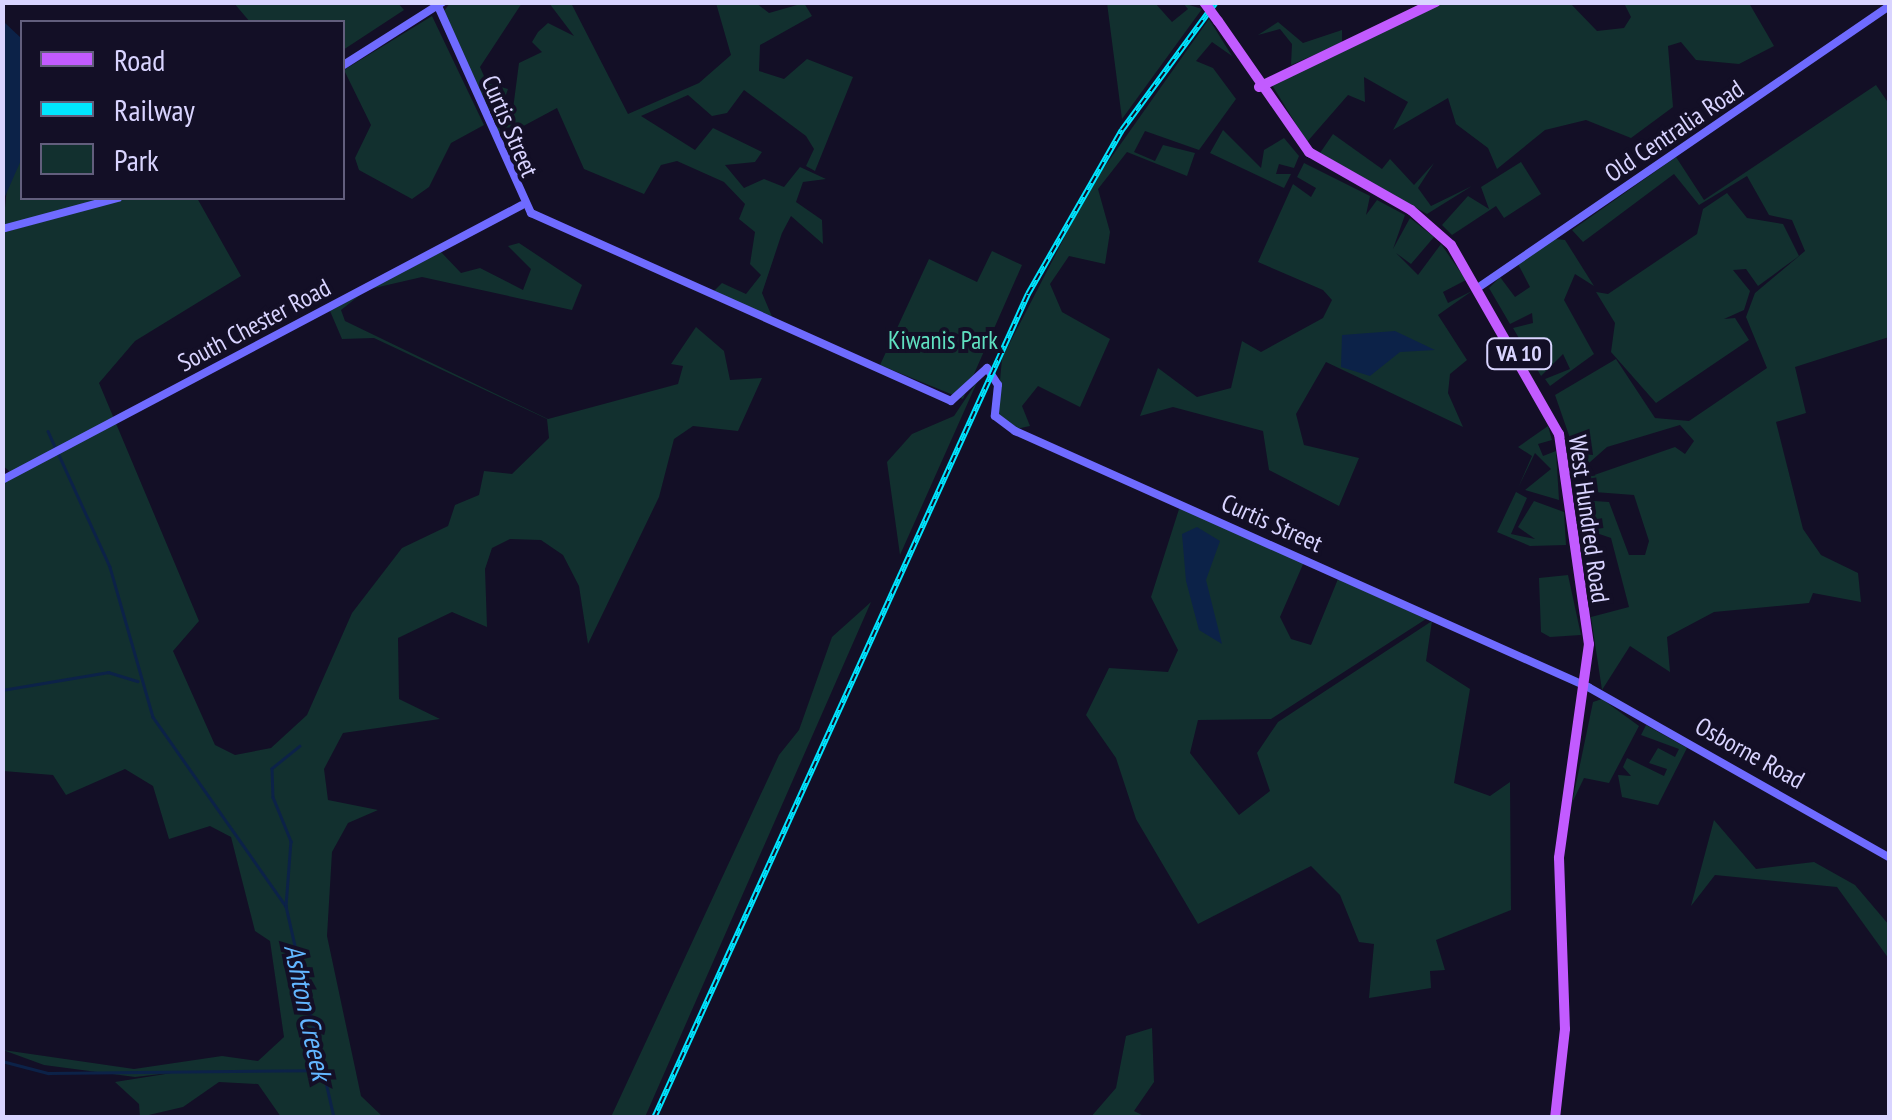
<!DOCTYPE html>
<style>
body{margin:0}
#map{position:relative;width:1892px;height:1120px;overflow:hidden;background:#130f26;font-family:"PT Sans Narrow",sans-serif}
div>[style]{position:absolute}
[style*='--x']{left:calc(var(--x)*1px);top:calc(var(--y)*1px);width:calc(var(--w)*1px);rotate:calc(var(--a)*1deg)}
.green>*{inset:0;background:#12302f}
.water>*{inset:0;background:#0c2248}
.stream>*{height:2.5px;margin:-1.25px;padding:0 1.25px;transform-origin:1.25px;border-radius:1.25px;background:#0c2248}
.secondary>*{height:8px;margin:-4px;padding:0 4px;transform-origin:4px;border-radius:4px;background:#6f6bff}
.primary>*{height:10px;margin:-5px;padding:0 5px;transform-origin:5px;border-radius:5px;background:#c25bff}
.rail>*{height:6px;margin-top:-3px;transform-origin:0;background:repeating-linear-gradient(90deg,#130f26 0 8px,#00e5ff 0 16px);box-sizing:border-box;border-block:2px solid #00e5ff}
.primary-bridge>*{height:10px;margin:-5px;padding:0 5px;transform-origin:5px;border-radius:5px;background:#c25bff}
span{translate:-50% -50%;white-space:nowrap;text-align:center;line-height:1.15;-webkit-text-stroke:8px #130f26;paint-order:stroke}
.shield-label span{padding:2px 8px;background:#130f26;border:2px solid;border-radius:8px;-webkit-text-stroke-width:0}
.shield-label{font-size:22px;color:#d9d4ff;font-weight:700}
.street-label{font-size:25px;color:#d9d4ff}
.park-label{font-size:25px;color:#5fe0c0}
.water-label{font-size:28px;color:#62b6ff;font-style:italic}
.frame{position:absolute;inset:0;border:5px solid #d9d4ff;pointer-events:none}
.legend{position:absolute;left:20px;top:20px;width:325px;height:180px;box-sizing:border-box;background:#130f26;border:2px solid #625e7d;margin:0;padding:12px 18px;list-style:none;font-size:30px;color:#d9d4ff}
.legend li{display:flex;align-items:center;gap:20px;height:50px}
.legend b{width:50px;border:2px solid #625e7d}
</style>
<div id="map">
<div class="green">
<div style="clip-path:polygon(398px 3px,404px 10px,343px 50px,342px 22px,250px 22px,234px 3px)"></div>
<div style="clip-path:polygon(450px 3px,522px 3px,480px 67px,487px 83px,508px 89px,502px 106px,486px 110px,444px 11px)"></div>
<div style="clip-path:polygon(549px 3px,571px 3px,628px 114px,699px 83px,731px 55px,716px 3px,756px 3px,769px 13px,804px 3px,812px 16px,760px 45px,759px 71px,784px 79px,807px 59px,853px 77px,815px 171px,806px 166px,814px 149px,806px 136px,744px 90px,727px 113px,712px 116px,688px 95px,641px 116px,695px 150px,713px 128px,762px 152px,755px 162px,725px 165px,744px 188px,764px 179px,784px 187px,800px 167px,826px 179px,803px 182px,796px 202px,822px 220px,823px 244px,791px 216px,782px 233px,762px 293px,773px 319px,714px 291px,722px 283px,746px 294px,761px 275px,750px 264px,755px 232px,739px 219px,745px 204px,724px 182px,677px 161px,661px 165px,644px 194px,584px 169px,557px 108px,497px 140px,492px 125px,513px 109px,519px 63px,542px 52px,532px 42px,538px 32px,548px 23px,574px 36px)"></div>
<div style="clip-path:polygon(1107px 3px,1155px 3px,1172px 22px,1188px 9px,1183px 3px,1202px 9px,1122px 119px)"></div>
<div style="clip-path:polygon(1443px 3px,1570px 3px,1597px 31px,1624px 28px,1631px 17px,1624px 3px,1749px 3px,1774px 46px,1739px 64px,1696px 60px,1681px 42px,1668px 46px,1673px 107px,1631px 138px,1586px 120px,1545px 130px,1497px 169px,1488px 148px,1456px 124px,1448px 98px,1393px 130px,1408px 102px,1364px 77px,1365px 102px,1348px 95px,1307px 142px,1272px 85px)"></div>
<div style="clip-path:polygon(432px 16px,484px 125px,451px 143px,429px 187px,412px 199px,359px 170px,355px 158px,371px 125px,344px 70px)"></div>
<div style="clip-path:polygon(1209px 19px,1232px 56px,1212px 42px,1196px 61px,1213px 68px,1236px 99px,1199px 150px,1145px 131px,1134px 152px,1155px 161px,1163px 145px,1195px 153px,1187px 176px,1127px 152px,1098px 189px,1110px 232px,1105px 264px,1069px 256px,1050px 284px,1062px 312px,1110px 339px,1080px 407px,1038px 386px,1022px 406px,1030px 426px,1016px 429px,997px 415px,1002px 358px,1091px 186px)"></div>
<div style="clip-path:polygon(1278px 22px,1303px 43px,1342px 30px,1342px 43px,1291px 65px,1292px 44px,1280px 29px,1258px 35px)"></div>
<div style="clip-path:polygon(1876px 85px,1889px 104px,1889px 337px,1795px 367px,1806px 413px,1776px 422px,1803px 529px,1821px 555px,1858px 573px,1861px 602px,1813px 593px,1809px 603px,1714px 612px,1667px 637px,1670px 672px,1630px 646px,1602px 690px,1591px 617px,1629px 607px,1611px 538px,1579px 527px,1579px 500px,1609px 502px,1629px 555px,1645px 555px,1649px 541px,1634px 495px,1581px 491px,1577px 481px,1675px 447px,1685px 454px,1694px 441px,1680px 425px,1607px 447px,1581px 470px,1555px 395px,1616px 359px,1655px 418px,1689px 421px,1767px 368px,1746px 317px,1755px 293px,1805px 251px,1792px 220px,1769px 215px,1747px 176px,1699px 205px,1674px 174px,1583px 242px,1572px 230px,1676px 157px,1704px 200px)"></div>
<div style="clip-path:polygon(1223px 130px,1261px 168px,1264px 150px,1284px 138px,1299px 156px,1294px 168px,1279px 164px,1276px 174px,1291px 174px,1284px 188px,1210px 153px)"></div>
<div style="clip-path:polygon(1333px 134px,1382px 169px,1390px 159px,1414px 185px,1434px 163px,1418px 188px,1431px 206px,1472px 186px,1427px 214px,1320px 153px)"></div>
<div style="clip-path:polygon(22px 158px,22px 198px,118px 198px,3px 229px,8px 176px)"></div>
<div style="clip-path:polygon(1521px 162px,1541px 194px,1504px 218px,1496px 206px,1452px 235px,1442px 225px,1468px 196px,1489px 209px,1481px 187px)"></div>
<div style="clip-path:polygon(1304px 163px,1370px 196px,1366px 215px,1377px 200px,1405px 215px,1393px 249px,1410px 218px,1434px 237px,1411px 264px,1396px 253px,1418px 275px,1441px 244px,1466px 280px,1443px 292px,1448px 303px,1472px 291px,1438px 315px,1467px 360px,1450px 374px,1448px 393px,1463px 427px,1326px 362px,1296px 414px,1304px 445px,1359px 458px,1339px 506px,1269px 470px,1263px 431px,1173px 407px,1140px 416px,1158px 368px,1197px 397px,1231px 388px,1242px 341px,1261px 352px,1323px 318px,1332px 300px,1323px 290px,1258px 262px,1293px 184px,1311px 197px,1316px 188px,1297px 177px)"></div>
<div style="clip-path:polygon(1727px 193px,1747px 218px,1783px 224px,1799px 256px,1758px 286px,1746px 269px,1733px 270px,1750px 291px,1744px 310px,1724px 319px,1735px 318px,1749px 340px,1656px 403px,1611px 352px,1615px 323px,1596px 292px,1608px 294px,1697px 234px,1703px 209px)"></div>
<div style="clip-path:polygon(127px 198px,197px 198px,241px 276px,135px 341px,99px 383px,199px 621px,173px 651px,215px 745px,235px 755px,271px 748px,307px 715px,352px 613px,402px 548px,448px 526px,455px 505px,479px 495px,484px 471px,512px 474px,549px 438px,547px 419px,374px 338px,342px 339px,330px 311px,360px 295px,341px 310px,345px 321px,548px 419px,678px 384px,683px 366px,671px 364px,696px 327px,724px 351px,730px 380px,762px 378px,738px 431px,693px 426px,674px 439px,659px 497px,588px 644px,579px 586px,563px 555px,541px 540px,510px 539px,492px 548px,485px 569px,487px 627px,452px 612px,398px 638px,399px 699px,440px 719px,343px 733px,324px 769px,328px 800px,378px 810px,348px 823px,332px 852px,327px 936px,361px 1096px,383px 1117px,281px 1117px,258px 1084px,219px 1082px,183px 1107px,140px 1117px,139px 1104px,115px 1082px,178px 1072px,135px 1077px,44px 1065px,3px 1050px,134px 1069px,222px 1056px,258px 1061px,284px 1037px,270px 941px,255px 931px,231px 837px,210px 826px,169px 839px,153px 786px,125px 769px,66px 795px,53px 775px,3px 771px,3px 483px,13px 474px,3px 466px,2px 233px)"></div>
<div style="clip-path:polygon(1555px 239px,1565px 240px,1594px 286px,1575px 274px,1564px 300px,1594px 354px,1550px 386px,1545px 379px,1570px 369px,1563px 354px,1541px 376px,1513px 328px,1533px 323px,1532px 313px,1510px 324px,1489px 288px,1500px 277px,1515px 297px,1530px 287px,1518px 264px)"></div>
<div style="clip-path:polygon(519px 243px,582px 285px,572px 310px,422px 277px,370px 289px,441px 252px,461px 273px,480px 268px,523px 290px,531px 269px,508px 246px)"></div>
<div style="clip-path:polygon(992px 251px,1022px 265px,963px 399px,880px 365px,929px 259px,977px 282px)"></div>
<div style="clip-path:polygon(978px 380px,900px 555px,887px 462px,912px 434px,954px 416px)"></div>
<div style="clip-path:polygon(1548px 426px,1552px 440px,1538px 444px,1543px 456px,1556px 451px,1559px 500px,1525px 490px,1551px 469px,1535px 453px,1518px 488px,1532px 456px,1518px 447px)"></div>
<div style="clip-path:polygon(1516px 492px,1527px 498px,1511px 534px,1535px 539px,1518px 527px,1534px 501px,1564px 512px,1566px 545px,1530px 546px,1497px 532px)"></div>
<div style="clip-path:polygon(1180px 506px,1304px 562px,1280px 617px,1291px 639px,1311px 645px,1338px 579px,1426px 619px,1271px 719px,1198px 720px,1190px 753px,1239px 815px,1270px 791px,1257px 753px,1278px 722px,1432px 621px,1426px 661px,1470px 689px,1454px 783px,1490px 796px,1510px 782px,1511px 910px,1436px 940px,1445px 970px,1430px 971px,1431px 988px,1369px 998px,1374px 944px,1359px 942px,1340px 895px,1311px 866px,1198px 924px,1136px 819px,1116px 758px,1086px 715px,1109px 668px,1168px 672px,1178px 650px,1151px 597px)"></div>
<div style="clip-path:polygon(1568px 575px,1581px 635px,1550px 637px,1541px 632px,1539px 578px)"></div>
<div style="clip-path:polygon(871px 602px,645px 1117px,611px 1117px,779px 755px,799px 730px,832px 637px)"></div>
<div style="clip-path:polygon(1602px 699px,1639px 726px,1609px 783px,1584px 778px,1572px 803px,1593px 702px)"></div>
<div style="clip-path:polygon(1646px 725px,1687px 748px,1658px 805px,1622px 797px,1618px 775px,1631px 776px,1623px 767px,1627px 758px,1664px 776px,1667px 769px,1649px 763px,1658px 748px,1675px 757px,1679px 749px,1641px 735px)"></div>
<div style="clip-path:polygon(1714px 820px,1756px 869px,1814px 862px,1855px 885px,1889px 925px,1889px 959px,1837px 887px,1715px 875px,1691px 906px)"></div>
<div style="clip-path:polygon(1152px 1028px,1154px 1082px,1134px 1111px,1146px 1117px,1090px 1118px,1116px 1088px,1126px 1036px)"></div>
</div>
<div class="water">
<div style="clip-path:polygon(2px 3px,5px 23px,20px 37px,22px 80px,22px 158px,3px 201px)"></div>
<div style="clip-path:polygon(1395px 331px,1435px 350px,1400px 352px,1370px 376px,1341px 367px,1342px 335px)"></div>
<div style="clip-path:polygon(1197px 527px,1220px 541px,1206px 580px,1222px 644px,1199px 630px,1186px 581px,1182px 534px)"></div>
</div>
<div class="stream">
<div style="--x:48;--y:431;--w:17;--a:66"></div>
<div style="--x:59;--y:455;--w:123;--a:65.5"></div>
<div style="--x:110;--y:567;--w:156;--a:74"></div>
<div style="--x:153;--y:717;--w:231;--a:54.9"></div>
<div style="--x:2;--y:690;--w:108;--a:-9.6"></div>
<div style="--x:108;--y:672;--w:31;--a:17"></div>
<div style="--x:300;--y:746;--w:36;--a:141"></div>
<div style="--x:272;--y:769;--w:28;--a:88"></div>
<div style="--x:273;--y:797;--w:48;--a:67.8"></div>
<div style="--x:291;--y:841;--w:65;--a:94.4"></div>
<div style="--x:286;--y:906;--w:217;--a:77.2"></div>
<div style="--x:2;--y:1061;--w:48;--a:14.6"></div>
<div style="--x:48;--y:1073;--w:267;--a:-0.6"></div>
</div>
<div class="secondary">
<div style="--x:438;--y:6;--w:227;--a:65.8"></div>
<div style="--x:531;--y:213;--w:460;--a:24.1"></div>
<div style="--x:951;--y:401;--w:49;--a:-42.5"></div>
<div style="--x:987;--y:368;--w:20;--a:57"></div>
<div style="--x:998;--y:385;--w:31;--a:96"></div>
<div style="--x:995;--y:416;--w:25;--a:37"></div>
<div style="--x:1015;--y:431;--w:628;--a:24.07"></div>
<div style="--x:1588;--y:687;--w:347;--a:29.5"></div>
<div style="--x:342;--y:66;--w:120;--a:-32.4"></div>
<div style="--x:2;--y:229;--w:120;--a:-15"></div>
<div style="--x:1479;--y:287;--w:498;--a:-34.4"></div>
<div style="--x:2;--y:480;--w:588;--a:-27.87"></div>
</div>
<div class="primary">
<div style="--x:1218;--y:21;--w:160;--a:55.2"></div>
<div style="--x:1309;--y:152;--w:117;--a:29.6"></div>
<div style="--x:1411;--y:210;--w:53;--a:41.2"></div>
<div style="--x:1451;--y:245;--w:218;--a:60.3"></div>
<div style="--x:1559;--y:434;--w:212;--a:81.9"></div>
<div style="--x:1589;--y:644;--w:216;--a:98"></div>
<div style="--x:1559;--y:858;--w:171;--a:88"></div>
<div style="--x:1565;--y:1029;--w:90;--a:96.4"></div>
<div style="--x:1259;--y:87;--w:196;--a:-25.7"></div>
</div>
<div class="rail">
<div style="--x:654;--y:1118;--w:905;--a:-65.59"></div>
<div style="--x:1028;--y:294;--w:189;--a:-60.2"></div>
<div style="--x:1122;--y:130;--w:159;--a:-53.7"></div>
</div>
<div class="primary-bridge">
<div style="--x:1204;--y:2;--w:24;--a:54"></div>
</div>
<div class="shield-label">
<span style="left:1519px;top:354px">VA 10</span>
</div>
<div class="street-label">
<span style="left:510px;top:126px;rotate:67deg">Curtis Street</span>
<span style="left:1674px;top:131px;rotate:-34deg">Old Centralia Road</span>
<span style="left:254px;top:325px;rotate:-28deg">South Chester Road</span>
<span style="left:1589px;top:519px;rotate:82deg">West Hundred Road</span>
<span style="left:1272px;top:523px;rotate:24deg">Curtis Street</span>
<span style="left:1750px;top:753px;rotate:29deg">Osborne Road</span>
</div>
<div class="park-label">
<span style="left:943px;top:340px">Kiwanis Park</span>
</div>
<div class="water-label">
<span style="left:308px;top:1012px;rotate:78deg">Ashton Creeek</span>
</div>
<div class="frame"></div>
<ul class="legend">
<li><b style="height:12px;background:#c25bff"></b>Road</li>
<li><b style="height:12px;background:#00e5ff"></b>Railway</li>
<li><b style="height:28px;background:#12302f"></b>Park</li>
</ul>
</div>
